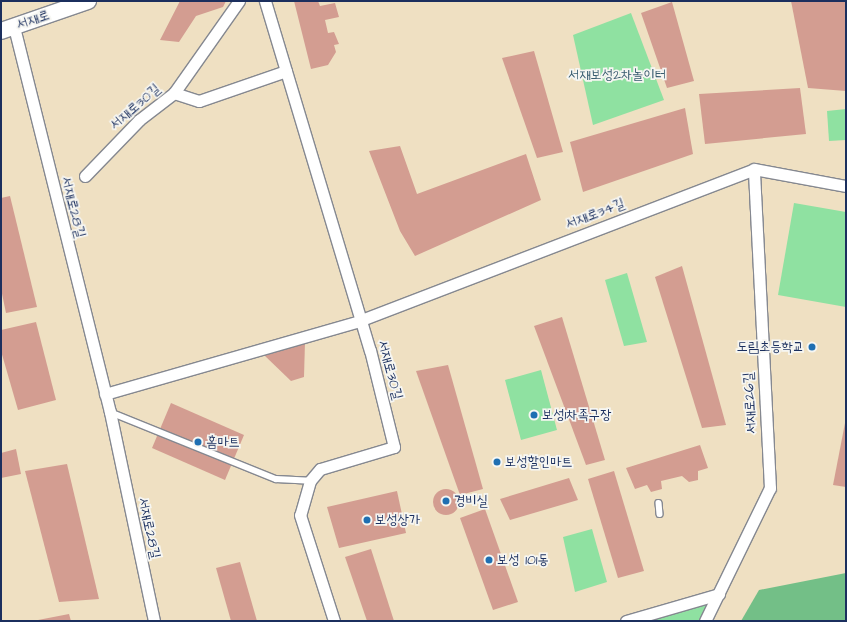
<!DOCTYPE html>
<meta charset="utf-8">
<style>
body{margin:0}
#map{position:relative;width:847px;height:622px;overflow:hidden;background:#efe0c2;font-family:"Architects Daughter","Poor Story",sans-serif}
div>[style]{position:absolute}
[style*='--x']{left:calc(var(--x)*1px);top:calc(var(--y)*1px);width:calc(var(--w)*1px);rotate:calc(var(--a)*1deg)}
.green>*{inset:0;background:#8fe1a1}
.forest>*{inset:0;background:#73bf87}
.building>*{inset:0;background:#d39d91}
.round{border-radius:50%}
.roads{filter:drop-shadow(1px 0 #858890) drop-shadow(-1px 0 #858890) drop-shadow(0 1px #858890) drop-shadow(0 -1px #858890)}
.lane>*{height:5.5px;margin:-2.75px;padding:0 2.75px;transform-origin:2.75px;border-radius:2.75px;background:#fff}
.street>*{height:11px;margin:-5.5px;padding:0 5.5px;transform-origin:5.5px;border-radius:5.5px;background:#fff}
.secondary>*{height:16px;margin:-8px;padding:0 8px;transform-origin:8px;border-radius:8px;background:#fff}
.dots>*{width:11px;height:11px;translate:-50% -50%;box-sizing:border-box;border:2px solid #f6f6f2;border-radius:50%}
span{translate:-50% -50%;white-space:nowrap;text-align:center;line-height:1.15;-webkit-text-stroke:3.5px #f6f6f2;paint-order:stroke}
.street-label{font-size:14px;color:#1b2f5e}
.park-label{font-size:14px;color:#385c6f}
.poi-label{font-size:14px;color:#1b2f5e}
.right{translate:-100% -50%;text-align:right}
.left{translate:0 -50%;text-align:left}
.frame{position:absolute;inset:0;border:2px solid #1b2f5e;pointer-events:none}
</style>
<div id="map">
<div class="green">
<div style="clip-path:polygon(631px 13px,664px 100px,593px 125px,573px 35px)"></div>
<div style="clip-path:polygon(846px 109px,846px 140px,829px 141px,827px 111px)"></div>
<div style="clip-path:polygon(794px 203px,846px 212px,846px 307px,778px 295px)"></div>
<div style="clip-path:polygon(627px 273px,647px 342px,624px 346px,605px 280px)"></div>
<div style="clip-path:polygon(541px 370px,557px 430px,521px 440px,505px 380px)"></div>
<div style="clip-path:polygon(592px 529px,607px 582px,575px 592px,563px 537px)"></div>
<div style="clip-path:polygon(719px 594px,705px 621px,626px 621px)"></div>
</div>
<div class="forest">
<div style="clip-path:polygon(846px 573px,846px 621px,741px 621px,759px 590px)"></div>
</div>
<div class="building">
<div style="clip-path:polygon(180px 1px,226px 1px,223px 7px,196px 16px,179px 42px,160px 40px)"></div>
<div style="clip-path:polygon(294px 1px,318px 1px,320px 6px,335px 3px,339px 17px,325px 20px,328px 33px,334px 32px,339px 44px,334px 45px,336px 52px,328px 65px,311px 69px)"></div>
<div style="clip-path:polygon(791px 1px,845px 1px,846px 91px,808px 88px)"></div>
<div style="clip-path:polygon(672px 2px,694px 81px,667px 88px,641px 13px)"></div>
<div style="clip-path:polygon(534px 51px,563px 152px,537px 158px,502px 58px)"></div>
<div style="clip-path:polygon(800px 88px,806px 134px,705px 144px,699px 94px)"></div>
<div style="clip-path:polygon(685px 108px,693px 154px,583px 192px,570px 142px)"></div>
<div style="clip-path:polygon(400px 146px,417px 194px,526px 154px,541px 200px,415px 256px,400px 231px,369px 151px)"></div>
<div style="clip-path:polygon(10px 196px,37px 307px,6px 313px,1px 289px,1px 198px)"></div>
<div style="clip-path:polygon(682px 266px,726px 425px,702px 428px,655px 277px)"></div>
<div style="clip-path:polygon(562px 317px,605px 460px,586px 465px,534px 326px)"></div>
<div style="clip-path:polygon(36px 322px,56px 400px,18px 410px,1px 351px,1px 330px)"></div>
<div style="clip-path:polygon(305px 342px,304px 377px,291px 381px,264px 355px)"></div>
<div style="clip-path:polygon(448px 365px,483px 489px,460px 495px,416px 371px)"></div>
<div style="clip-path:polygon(171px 403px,244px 435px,225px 480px,152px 448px)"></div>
<div style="clip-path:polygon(845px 423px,846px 423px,846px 487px,833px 485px)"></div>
<div style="clip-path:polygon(700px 445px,708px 468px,698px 471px,698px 480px,689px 482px,682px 476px,661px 481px,662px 489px,651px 492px,647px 485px,635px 489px,626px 468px)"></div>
<div style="clip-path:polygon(16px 449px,21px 474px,1px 478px,1px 453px)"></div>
<div style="clip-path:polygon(67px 464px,99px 599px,59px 602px,25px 471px)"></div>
<div style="clip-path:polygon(614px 471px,644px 571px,618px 578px,588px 479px)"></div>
<div style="clip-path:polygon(569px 478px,578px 500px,510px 520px,500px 499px)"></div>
<div class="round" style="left:433px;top:489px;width:26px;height:26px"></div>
<div style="clip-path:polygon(397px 491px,406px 533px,339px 548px,327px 507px)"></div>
<div style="clip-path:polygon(485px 509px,518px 602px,493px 610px,460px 518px)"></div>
<div style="clip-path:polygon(371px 549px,394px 621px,367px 621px,345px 557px)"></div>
<div style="clip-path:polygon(240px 562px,257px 621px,231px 621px,216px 568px)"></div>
<div style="clip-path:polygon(69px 614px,71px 621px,38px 621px,38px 620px)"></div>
</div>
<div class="roads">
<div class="lane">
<div style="--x:110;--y:412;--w:179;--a:22"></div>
<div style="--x:276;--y:479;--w:34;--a:3"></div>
<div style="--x:659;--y:503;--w:11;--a:85"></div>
</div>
<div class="street">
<div style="--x:265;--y:1;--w:364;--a:73.3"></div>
<div style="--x:370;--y:350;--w:100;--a:76.1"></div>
<div style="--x:394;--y:447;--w:77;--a:163.4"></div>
<div style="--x:320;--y:469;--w:16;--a:130"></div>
<div style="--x:310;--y:481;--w:35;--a:106"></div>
<div style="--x:300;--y:515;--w:111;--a:72.2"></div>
<div style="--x:14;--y:27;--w:397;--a:76"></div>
<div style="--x:110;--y:412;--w:214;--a:78.1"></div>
<div style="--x:174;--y:93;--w:26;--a:18"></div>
<div style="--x:199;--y:101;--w:92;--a:-19"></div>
<div style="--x:85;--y:176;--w:78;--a:-46"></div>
<div style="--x:139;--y:120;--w:44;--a:-37.6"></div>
<div style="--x:174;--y:93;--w:113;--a:-54.8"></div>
<div style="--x:105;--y:394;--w:264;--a:-16"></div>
<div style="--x:359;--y:321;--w:423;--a:-21"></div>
<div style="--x:754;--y:169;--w:94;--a:10.5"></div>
<div style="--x:626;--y:621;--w:97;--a:-16.2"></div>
<div style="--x:705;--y:621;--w:148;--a:-64"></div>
<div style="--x:770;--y:488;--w:319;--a:-92.9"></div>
</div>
<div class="secondary">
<div style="--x:1;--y:31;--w:92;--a:-19"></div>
</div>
</div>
<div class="dots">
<div style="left:812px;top:347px;background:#1f6fb2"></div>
<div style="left:534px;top:415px;background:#1f6fb2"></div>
<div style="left:198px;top:442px;background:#1f6fb2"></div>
<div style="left:497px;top:462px;background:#1f6fb2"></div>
<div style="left:446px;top:501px;background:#1f6fb2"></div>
<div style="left:367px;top:520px;background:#1f6fb2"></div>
<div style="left:489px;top:560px;background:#1f6fb2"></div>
</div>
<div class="street-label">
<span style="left:33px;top:20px;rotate:-19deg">서재로</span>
<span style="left:135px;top:107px;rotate:-41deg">서재로30길</span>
<span style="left:73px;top:207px;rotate:76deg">서재로28길</span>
<span style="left:595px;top:214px;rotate:-21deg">서재로34길</span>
<span style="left:390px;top:370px;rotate:75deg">서재로30길</span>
<span style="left:750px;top:403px;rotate:-93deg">서재로26길</span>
<span style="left:149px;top:528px;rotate:78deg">서재로28길</span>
</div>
<div class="park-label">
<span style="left:617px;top:75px">서재보성2차놀이터</span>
</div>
<div class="poi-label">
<span class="right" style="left:804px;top:347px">도림초등학교</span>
<span class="left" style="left:542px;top:415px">보성1차족구장</span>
<span class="left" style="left:206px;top:442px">홈마트</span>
<span class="left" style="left:505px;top:462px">보성할인마트</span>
<span class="left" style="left:454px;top:501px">경비실</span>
<span class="left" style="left:375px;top:520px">보성상가</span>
<span class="left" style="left:497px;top:560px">보성 101동</span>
</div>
<div class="frame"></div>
</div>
